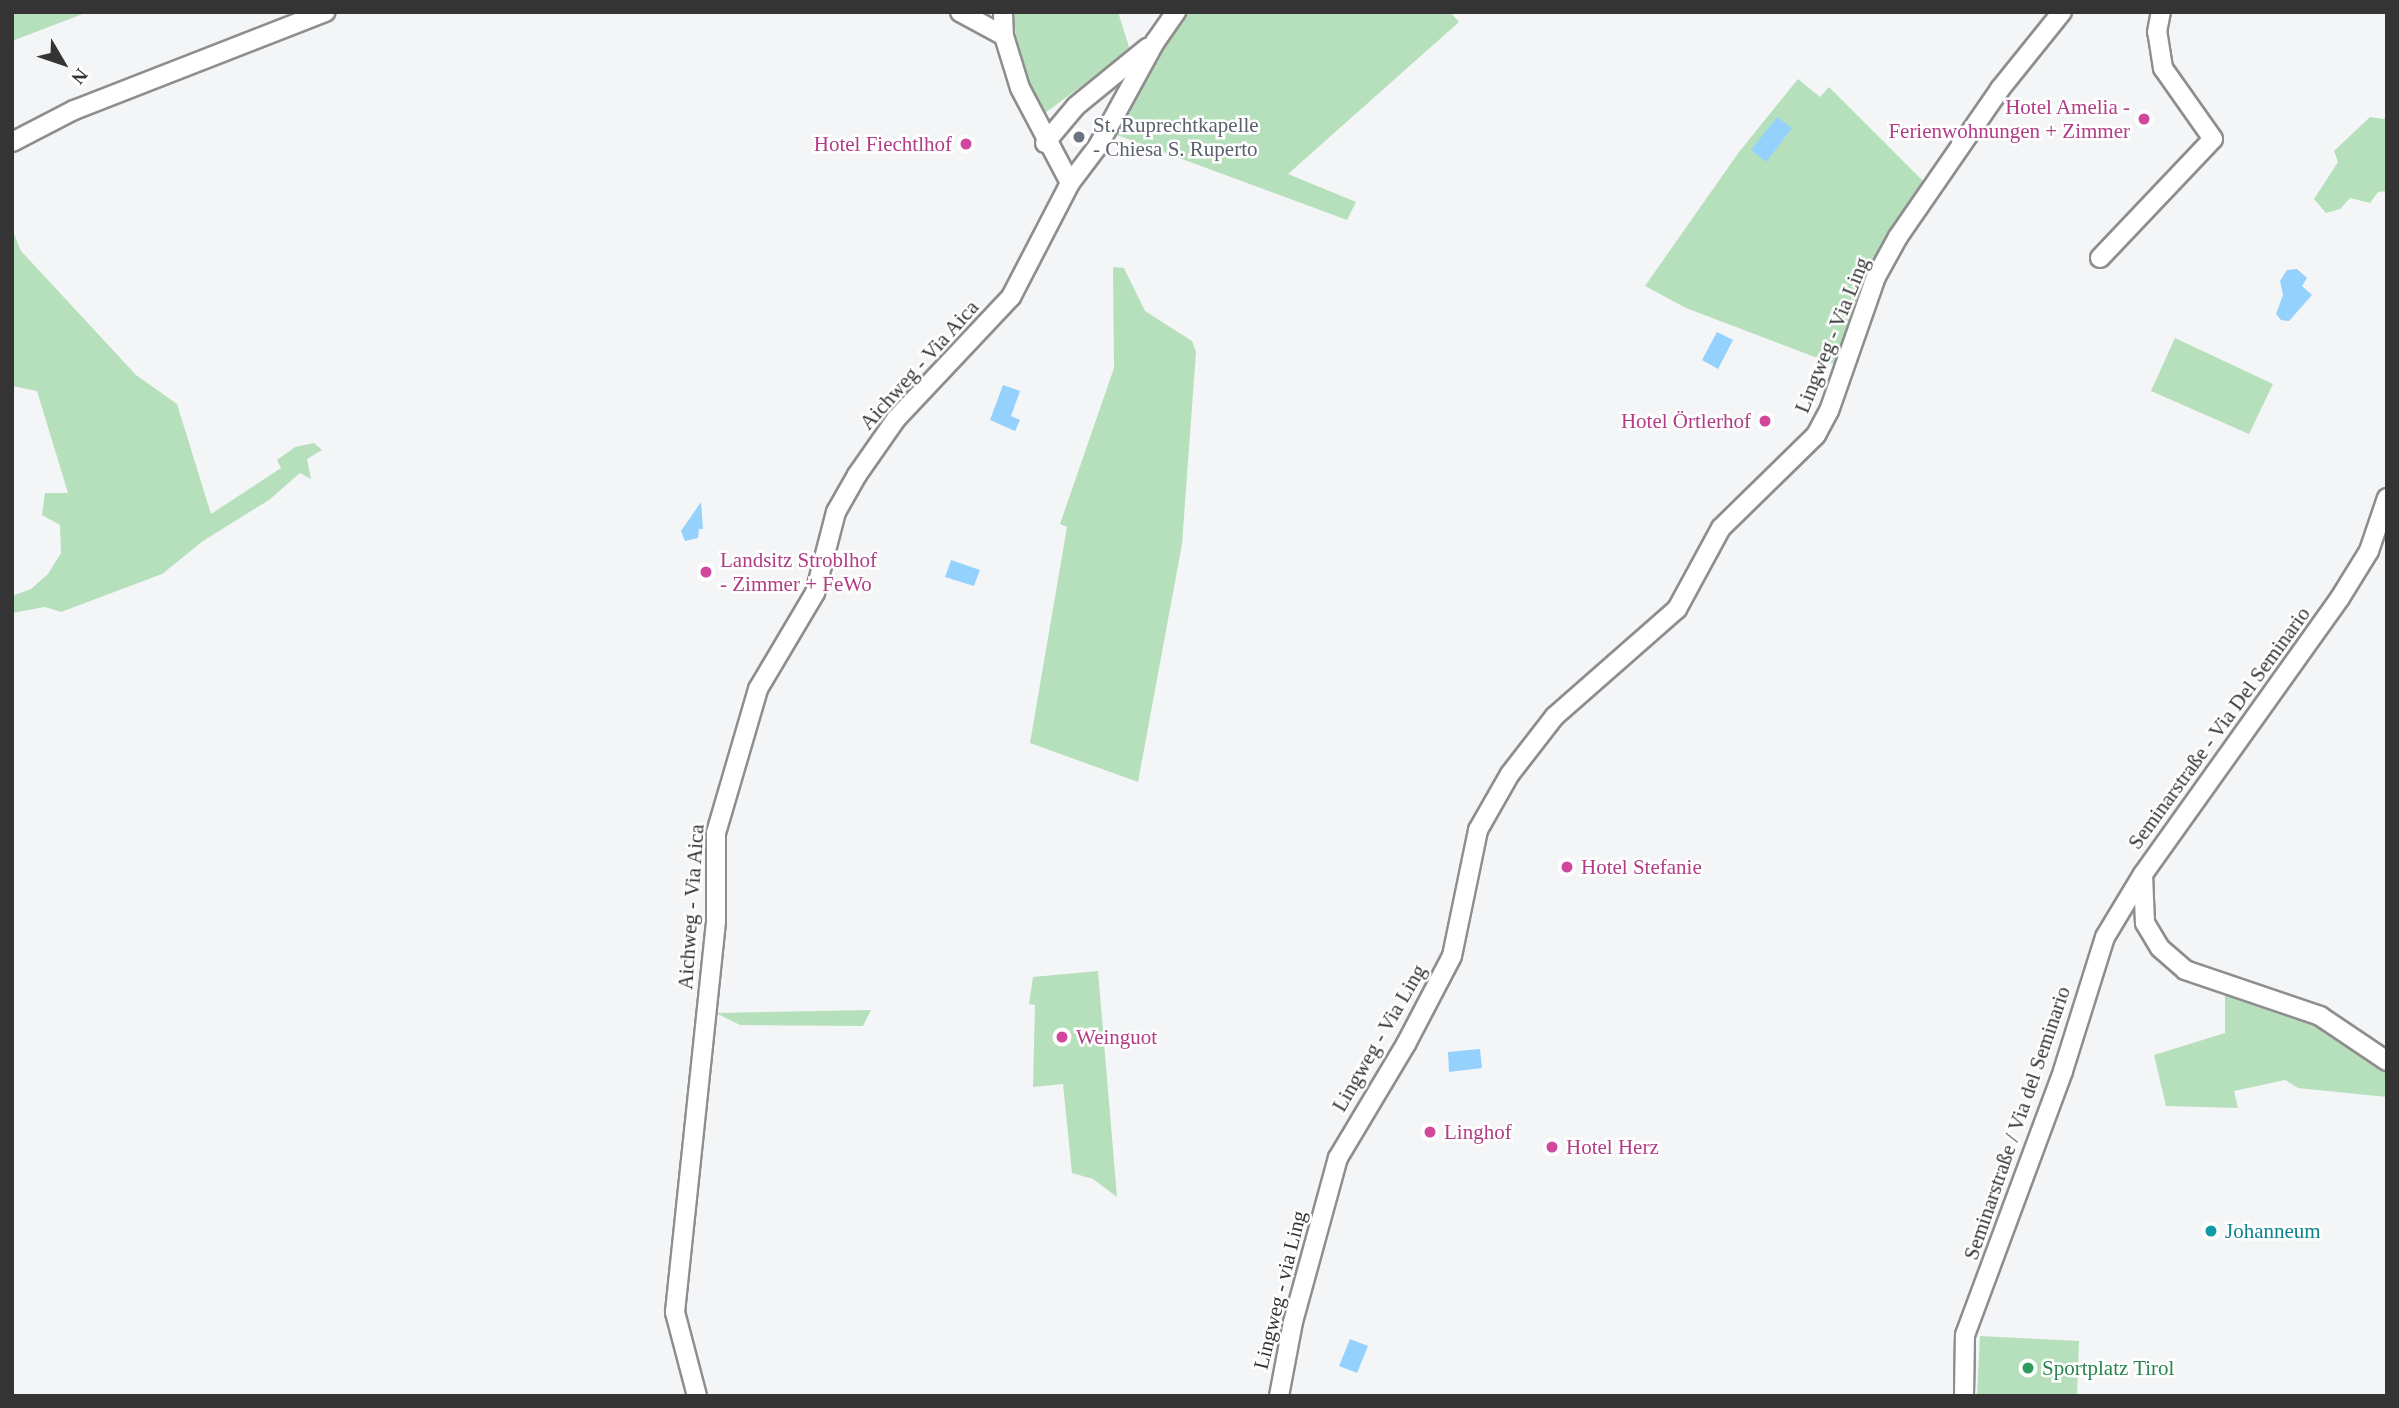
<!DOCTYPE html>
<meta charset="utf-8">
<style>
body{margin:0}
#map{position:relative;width:2399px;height:1408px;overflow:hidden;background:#f4f5f6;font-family:Georgia,serif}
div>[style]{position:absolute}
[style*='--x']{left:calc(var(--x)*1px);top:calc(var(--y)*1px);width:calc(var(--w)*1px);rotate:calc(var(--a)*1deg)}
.green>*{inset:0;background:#b6e0bc}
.water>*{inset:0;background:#95d1fd}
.roads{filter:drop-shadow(2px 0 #8e8e8f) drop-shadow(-2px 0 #8e8e8f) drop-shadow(0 2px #8e8e8f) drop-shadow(0 -2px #8e8e8f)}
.street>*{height:18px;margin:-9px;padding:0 9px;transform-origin:9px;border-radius:9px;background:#fff}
.dots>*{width:19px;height:19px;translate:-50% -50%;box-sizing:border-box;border:4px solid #fff;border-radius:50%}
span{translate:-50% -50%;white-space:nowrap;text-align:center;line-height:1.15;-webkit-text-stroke:5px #fff;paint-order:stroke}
.hotel-label{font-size:21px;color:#b23c85}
.right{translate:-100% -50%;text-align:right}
.left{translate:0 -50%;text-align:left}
.worship-label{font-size:21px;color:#5b616d}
.street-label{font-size:21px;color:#343435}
.culture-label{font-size:21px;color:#0d838f}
.leisure-label{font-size:21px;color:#27864d}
.frame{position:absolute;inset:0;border:14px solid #343435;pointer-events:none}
.north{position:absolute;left:28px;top:28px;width:70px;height:70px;-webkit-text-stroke:5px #fff;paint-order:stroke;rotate:129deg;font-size:19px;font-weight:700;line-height:28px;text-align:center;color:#343435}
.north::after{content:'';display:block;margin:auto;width:24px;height:32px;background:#343435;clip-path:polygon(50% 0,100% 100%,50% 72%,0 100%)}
</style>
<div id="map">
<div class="green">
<div style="clip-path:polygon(12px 12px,88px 12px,12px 41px)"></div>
<div style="clip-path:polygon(1013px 12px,1118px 12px,1130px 50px,1041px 116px,1017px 45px)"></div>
<div style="clip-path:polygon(1176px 12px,1450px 12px,1459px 22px,1288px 174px,1356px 202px,1347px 220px,1106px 131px)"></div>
<div style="clip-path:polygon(1798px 79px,1820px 97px,1829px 87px,1930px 188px,1897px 236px,1844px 368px,1686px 308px,1645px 286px,1739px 152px)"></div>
<div style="clip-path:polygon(2387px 115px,2387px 191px,2378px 192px,2370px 203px,2350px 198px,2340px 209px,2326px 213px,2314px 199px,2338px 162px,2334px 151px,2370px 117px,2384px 119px)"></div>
<div style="clip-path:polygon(12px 229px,21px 251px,136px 375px,177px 404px,211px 514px,281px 468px,277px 460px,295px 447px,314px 443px,322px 450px,307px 459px,311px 479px,300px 473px,269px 500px,203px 541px,162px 574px,61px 612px,45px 607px,12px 613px,12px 596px,31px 589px,48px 574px,61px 553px,60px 525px,42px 515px,45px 493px,68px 493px,37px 391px,12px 386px)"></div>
<div style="clip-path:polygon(1113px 267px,1124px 268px,1145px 311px,1192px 341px,1196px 352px,1182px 544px,1138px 782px,1030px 743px,1067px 527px,1060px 524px,1114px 368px)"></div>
<div style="clip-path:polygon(2175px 338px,2273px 384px,2249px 434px,2151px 391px)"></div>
<div style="clip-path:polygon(1098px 971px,1117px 1197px,1093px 1179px,1072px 1173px,1063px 1084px,1033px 1087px,1035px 1005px,1029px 1004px,1033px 977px)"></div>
<div style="clip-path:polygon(2225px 981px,2387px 1052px,2387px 1097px,2298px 1088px,2285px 1080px,2234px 1091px,2238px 1108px,2166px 1106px,2154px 1055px,2225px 1033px)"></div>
<div style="clip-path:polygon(871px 1010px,863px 1026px,740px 1025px,716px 1013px)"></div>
<div style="clip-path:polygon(1980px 1336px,2079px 1341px,2077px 1396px,1977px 1396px)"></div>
</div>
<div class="water">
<div style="clip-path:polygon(1777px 117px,1792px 128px,1766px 162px,1751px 150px)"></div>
<div style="clip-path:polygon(2297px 269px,2307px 278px,2302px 286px,2312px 295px,2289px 321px,2281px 320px,2276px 314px,2283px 295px,2280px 281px,2287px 270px)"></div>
<div style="clip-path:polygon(1717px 332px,1733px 340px,1718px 369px,1702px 360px)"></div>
<div style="clip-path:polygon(1003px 385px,1020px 391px,1011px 416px,1020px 420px,1015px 431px,990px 420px)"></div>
<div style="clip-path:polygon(701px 502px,703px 529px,699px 529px,698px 538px,685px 541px,681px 531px)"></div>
<div style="clip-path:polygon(951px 560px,980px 570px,974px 586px,945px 577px)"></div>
<div style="clip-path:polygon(1480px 1049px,1482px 1068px,1449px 1072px,1448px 1052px)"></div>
<div style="clip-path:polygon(1350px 1339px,1368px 1346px,1357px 1373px,1339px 1366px)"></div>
</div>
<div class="roads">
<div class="street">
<div style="--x:960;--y:12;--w:50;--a:28.6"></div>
<div style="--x:1003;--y:12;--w:24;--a:88"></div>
<div style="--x:1004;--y:36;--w:54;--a:72.9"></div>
<div style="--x:1020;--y:88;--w:107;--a:62.2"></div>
<div style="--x:12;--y:142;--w:70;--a:-27.3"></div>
<div style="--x:74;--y:110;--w:270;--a:-21.3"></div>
<div style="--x:1045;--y:143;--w:48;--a:-50"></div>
<div style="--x:1076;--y:106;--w:92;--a:-39.2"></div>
<div style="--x:2100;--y:258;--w:164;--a:-46.5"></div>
<div style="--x:2213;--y:139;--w:87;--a:-125.2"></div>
<div style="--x:2163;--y:68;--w:36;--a:-99"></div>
<div style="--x:2157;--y:32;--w:20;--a:-79"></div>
<div style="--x:2387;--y:498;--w:56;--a:108.8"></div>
<div style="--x:2369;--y:551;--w:55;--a:121.7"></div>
<div style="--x:2340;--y:598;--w:339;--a:125.5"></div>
<div style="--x:2143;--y:874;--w:49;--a:87.7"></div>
<div style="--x:2145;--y:923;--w:29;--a:59"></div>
<div style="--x:2160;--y:948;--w:33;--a:41"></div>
<div style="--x:2185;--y:970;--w:143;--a:18.8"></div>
<div style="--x:2320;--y:1016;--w:81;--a:33.9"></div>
<div style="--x:697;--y:1396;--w:87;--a:-104.7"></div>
<div style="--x:675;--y:1312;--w:393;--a:-84"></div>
<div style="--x:716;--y:921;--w:88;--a:-90"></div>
<div style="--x:716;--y:833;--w:150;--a:-73.7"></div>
<div style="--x:758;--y:689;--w:112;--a:-59.3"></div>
<div style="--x:815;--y:593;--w:84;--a:-75.5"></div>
<div style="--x:836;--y:512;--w:43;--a:-60.4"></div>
<div style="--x:857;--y:475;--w:68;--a:-55.1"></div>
<div style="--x:896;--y:419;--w:168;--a:-46.7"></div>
<div style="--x:1011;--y:297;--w:128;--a:-62.6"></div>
<div style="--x:1070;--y:183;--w:46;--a:-52.9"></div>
<div style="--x:1098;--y:146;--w:119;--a:-61.3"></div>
<div style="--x:1155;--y:42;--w:37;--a:-55"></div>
<div style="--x:1279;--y:1396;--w:75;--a:-79.3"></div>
<div style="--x:1293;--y:1322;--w:170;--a:-74.7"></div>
<div style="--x:1338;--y:1158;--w:133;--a:-59.2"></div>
<div style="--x:1406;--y:1044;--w:99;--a:-62.4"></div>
<div style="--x:1452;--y:956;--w:129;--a:-78.3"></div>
<div style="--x:1478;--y:830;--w:64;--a:-60.3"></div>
<div style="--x:1510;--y:774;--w:73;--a:-52.2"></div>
<div style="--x:1555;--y:716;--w:162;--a:-41.3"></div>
<div style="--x:1677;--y:609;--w:92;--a:-61.5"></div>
<div style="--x:1721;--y:528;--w:133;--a:-44.4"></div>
<div style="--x:1816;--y:435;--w:27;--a:-62"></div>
<div style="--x:1829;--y:411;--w:142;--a:-70.7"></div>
<div style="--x:1876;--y:277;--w:46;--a:-61.2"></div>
<div style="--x:1898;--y:237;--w:180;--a:-55.4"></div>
<div style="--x:2000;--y:89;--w:99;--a:-51.2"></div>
<div style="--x:1964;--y:1396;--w:61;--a:-89.1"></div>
<div style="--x:1965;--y:1335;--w:282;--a:-69.6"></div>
<div style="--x:2063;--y:1071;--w:140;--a:-72.6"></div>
<div style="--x:2105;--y:937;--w:74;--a:-58.9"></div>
</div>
</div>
<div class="dots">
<div style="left:2144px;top:119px;background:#d1479c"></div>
<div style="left:1079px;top:137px;background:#6b7280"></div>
<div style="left:966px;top:144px;background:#d1479c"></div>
<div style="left:1765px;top:421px;background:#d1479c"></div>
<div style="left:706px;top:572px;background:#d1479c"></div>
<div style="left:1567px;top:867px;background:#d1479c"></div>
<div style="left:1062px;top:1037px;background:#d1479c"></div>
<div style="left:1430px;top:1132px;background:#d1479c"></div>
<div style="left:1552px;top:1147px;background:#d1479c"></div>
<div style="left:2211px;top:1231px;background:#0f9aa8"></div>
<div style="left:2028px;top:1368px;background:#2e9e5b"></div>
</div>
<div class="hotel-label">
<span class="right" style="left:2130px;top:119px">Hotel Amelia -<br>Ferienwohnungen + Zimmer</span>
<span class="right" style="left:952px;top:144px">Hotel Fiechtlhof</span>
<span class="right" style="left:1751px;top:421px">Hotel Örtlerhof</span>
<span class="left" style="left:720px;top:572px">Landsitz Stroblhof<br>- Zimmer + FeWo</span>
<span class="left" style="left:1581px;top:867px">Hotel Stefanie</span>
<span class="left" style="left:1076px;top:1037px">Weinguot</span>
<span class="left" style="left:1444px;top:1132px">Linghof</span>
<span class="left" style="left:1566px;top:1147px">Hotel Herz</span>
</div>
<div class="worship-label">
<span class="left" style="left:1093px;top:137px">St. Ruprechtkapelle<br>- Chiesa S. Ruperto</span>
</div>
<div class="street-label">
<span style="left:1832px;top:335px;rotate:-68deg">Lingweg - Via Ling</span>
<span style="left:919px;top:365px;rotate:-48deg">Aichweg - Via Aica</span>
<span style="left:2219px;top:728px;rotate:-54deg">Seminarstraße - Via Del Seminario</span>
<span style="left:691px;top:907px;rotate:-86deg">Aichweg - Via Aica</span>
<span style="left:1379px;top:1038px;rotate:-60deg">Lingweg - Via Ling</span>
<span style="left:2017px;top:1123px;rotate:-71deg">Seminarstraße / Via del Seminario</span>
<span style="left:1280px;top:1290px;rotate:-76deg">Lingweg - via Ling</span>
</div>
<div class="culture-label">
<span class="left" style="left:2225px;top:1231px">Johanneum</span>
</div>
<div class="leisure-label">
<span class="left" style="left:2042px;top:1368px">Sportplatz Tirol</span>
</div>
<div class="frame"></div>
<div class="north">N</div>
</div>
